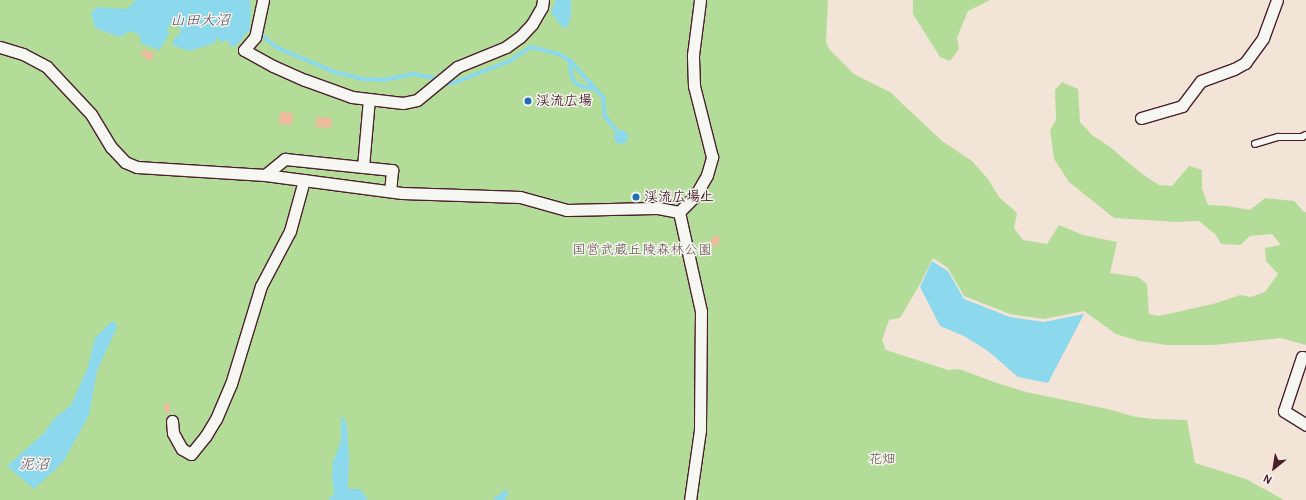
<!DOCTYPE html>
<meta charset="utf-8">
<style>
body{margin:0}
#map{position:relative;width:1306px;height:500px;overflow:hidden;background:#f3e4d8;font-family:Pangolin,"Klee One",sans-serif}
div>[style]{position:absolute}
[style*='--x']{left:calc(var(--x)*1px);top:calc(var(--y)*1px);width:calc(var(--w)*1px);rotate:calc(var(--a)*1deg)}
.green>*{inset:0;background:#b3dc98}
.water>*{inset:0;background:#8cd8ec}
.round{border-radius:50%}
.stream>*{height:3.5px;margin:-1.75px;padding:0 1.75px;transform-origin:1.75px;border-radius:1.75px;background:#8cd8ec}
.building>*{inset:0;background:#edbb9d}
.roads{filter:drop-shadow(1px 0 #4a1f2b) drop-shadow(-1px 0 #4a1f2b) drop-shadow(0 1px #4a1f2b) drop-shadow(0 -1px #4a1f2b)}
.lane>*{height:5.5px;margin:-2.75px;padding:0 2.75px;transform-origin:2.75px;border-radius:2.75px;background:#f6f6f2}
.street>*{height:11px;margin:-5.5px;padding:0 5.5px;transform-origin:5.5px;border-radius:5.5px;background:#f6f6f2}
.dots>*{width:11px;height:11px;translate:-50% -50%;box-sizing:border-box;border:2px solid #f6f6f2;border-radius:50%}
span{translate:-50% -50%;white-space:nowrap;text-align:center;line-height:1.15;-webkit-text-stroke:3px #f6f6f2;paint-order:stroke}
.poi-label{font-size:14px;color:#4a1f2b;font-weight:700}
.left{translate:0 -50%;text-align:left}
.park-label{font-size:14px;color:#644e46}
.water-label{font-size:15px;color:#5a4d5b;font-style:italic}
.north{position:absolute;left:1254px;top:448px;width:40px;height:40px;-webkit-text-stroke:3px #f6f6f2;paint-order:stroke;rotate:210deg;font-size:11px;font-weight:700;line-height:16px;text-align:center;color:#4a1f2b}
.north::after{content:'';display:block;margin:auto;width:14px;height:18px;background:#4a1f2b;clip-path:polygon(50% 0,100% 100%,50% 72%,0 100%)}
</style>
<div id="map">
<div class="green">
<div style="clip-path:polygon(0 0,828px 0,826px 42px,829px 49px,854px 74px,890px 92px,942px 141px,972px 161px,988px 179px,999px 197px,1017px 213px,1014px 228px,1023px 240px,1047px 244px,1059px 225px,1083px 235px,1117px 242px,1110px 273px,1138px 277px,1147px 284px,1149px 314px,1159px 316px,1213px 304px,1240px 295px,1251px 297px,1265px 292px,1278px 274px,1266px 261px,1265px 248px,1281px 245px,1272px 234px,1250px 236px,1240px 245px,1221px 244px,1216px 235px,1199px 221px,1177px 222px,1114px 218px,1069px 182px,1054px 159px,1050px 130px,1056px 120px,1055px 90px,1062px 82px,1078px 89px,1080px 122px,1092px 135px,1110px 147px,1142px 174px,1159px 185px,1172px 186px,1189px 166px,1202px 170px,1202px 189px,1208px 205px,1227px 206px,1250px 210px,1265px 198px,1294px 201px,1304px 212px,1306px 212px,1306px 345px,1281px 338px,1214px 345px,1167px 345px,1139px 341px,1116px 334px,1084px 311px,1044px 319px,1010px 314px,964px 296px,948px 268px,933px 258px,920px 284px,900px 318px,889px 320px,882px 340px,886px 350px,948px 370px,959px 369px,997px 383px,1026px 392px,1108px 409px,1136px 417px,1154px 419px,1187px 420px,1195px 463px,1246px 479px,1284px 500px,0 500px)"></div>
<div style="clip-path:polygon(913px 0,990px 0,968px 11px,957px 38px,959px 49px,950px 61px,940px 57px,913px 14px)"></div>
</div>
<div class="water">
<div style="clip-path:polygon(136px 0,247px 0,251px 2px,250px 27px,240px 42px,232px 48px,227px 40px,220px 43px,217px 35px,215px 43px,190px 51px,172px 45px,176px 35px,179px 36px,181px 29px,170px 24px,167px 30px,170px 32px,160px 50px,142px 44px,139px 35px,131px 31px,119px 37px,95px 28px,91px 12px,98px 7px,127px 9px)"></div>
<div style="clip-path:polygon(556px 0,571px 0,571px 15px,567px 29px,560px 25px,551px 12px)"></div>
<div class="round" style="left:614px;top:130px;width:14px;height:14px"></div>
<div style="clip-path:polygon(932px 261px,948px 271px,964px 299px,1010px 317px,1044px 322px,1084px 314px,1048px 383px,1018px 377px,988px 351px,964px 336px,940px 326px,920px 287px)"></div>
<div style="clip-path:polygon(111px 322px,116px 322px,116px 329px,97px 371px,89px 415px,63px 462px,34px 489px,7px 466px,43px 434px,55px 418px,71px 405px,88px 367px,95px 338px)"></div>
<div style="clip-path:polygon(341px 417px,344px 418px,347px 427px,349px 460px,348px 489px,360px 489px,368px 500px,328px 500px,334px 494px,332px 475px,333px 462px,341px 441px)"></div>
<div style="clip-path:polygon(507px 489px,508px 495px,505px 500px,492px 500px)"></div>
</div>
<div class="stream">
<div style="--x:249;--y:29;--w:14;--a:25"></div>
<div style="--x:262;--y:35;--w:21;--a:39"></div>
<div style="--x:278;--y:48;--w:62;--a:22.8"></div>
<div style="--x:335;--y:72;--w:30;--a:14"></div>
<div style="--x:364;--y:79;--w:19;--a:3"></div>
<div style="--x:383;--y:80;--w:32;--a:-11"></div>
<div style="--x:414;--y:74;--w:20;--a:11"></div>
<div style="--x:570;--y:60;--w:16;--a:83"></div>
<div style="--x:572;--y:76;--w:8;--a:60"></div>
<div style="--x:576;--y:83;--w:6;--a:31"></div>
<div style="--x:581;--y:86;--w:14;--a:12"></div>
<div style="--x:443;--y:83;--w:4;--a:14"></div>
<div style="--x:447;--y:84;--w:12;--a:-14"></div>
<div style="--x:459;--y:81;--w:55;--a:-21.4"></div>
<div style="--x:510;--y:61;--w:25;--a:-34"></div>
<div style="--x:531;--y:47;--w:29;--a:14"></div>
<div style="--x:559;--y:54;--w:13;--a:29"></div>
<div style="--x:570;--y:60;--w:51;--a:48.2"></div>
<div style="--x:604;--y:98;--w:18;--a:87"></div>
<div style="--x:605;--y:116;--w:19;--a:51"></div>
</div>
<div class="building">
<div style="clip-path:polygon(144px 49px,155px 54px,151px 61px,141px 55px)"></div>
<div style="clip-path:polygon(280px 112px,293px 113px,292px 125px,279px 124px)"></div>
<div style="clip-path:polygon(317px 117px,332px 118px,331px 128px,316px 127px)"></div>
<div style="clip-path:polygon(714px 235px,721px 238px,716px 247px,709px 244px)"></div>
<div style="clip-path:polygon(165px 403px,170px 404px,169px 413px,164px 413px)"></div>
</div>
<div class="roads">
<div class="lane">
<div style="--x:1255;--y:144;--w:24;--a:-17"></div>
<div style="--x:1278;--y:137;--w:24;--a:0"></div>
<div style="--x:1302;--y:137;--w:4;--a:-27"></div>
</div>
<div class="street">
<div style="--x:263;--y:0;--w:38;--a:102"></div>
<div style="--x:255;--y:37;--w:17;--a:130"></div>
<div style="--x:244;--y:50;--w:33;--a:29"></div>
<div style="--x:273;--y:66;--w:35;--a:24"></div>
<div style="--x:305;--y:80;--w:50;--a:19.9"></div>
<div style="--x:352;--y:97;--w:51;--a:6.7"></div>
<div style="--x:403;--y:103;--w:14;--a:-12"></div>
<div style="--x:417;--y:100;--w:52;--a:-39.5"></div>
<div style="--x:457;--y:67;--w:53;--a:-22.2"></div>
<div style="--x:506;--y:47;--w:17;--a:-36"></div>
<div style="--x:520;--y:37;--w:18;--a:-47"></div>
<div style="--x:532;--y:24;--w:20;--a:-60"></div>
<div style="--x:542;--y:7;--w:7;--a:-82"></div>
<div style="--x:0;--y:47;--w:24;--a:17"></div>
<div style="--x:23;--y:54;--w:27;--a:28"></div>
<div style="--x:47;--y:67;--w:64;--a:46.9"></div>
<div style="--x:91;--y:114;--w:39;--a:59"></div>
<div style="--x:111;--y:147;--w:21;--a:47"></div>
<div style="--x:125;--y:162;--w:13;--a:23"></div>
<div style="--x:137;--y:167;--w:128;--a:3.6"></div>
<div style="--x:265;--y:175;--w:138;--a:7.5"></div>
<div style="--x:402;--y:193;--w:118;--a:1.9"></div>
<div style="--x:520;--y:197;--w:49;--a:15.5"></div>
<div style="--x:567;--y:210;--w:91;--a:-1.3"></div>
<div style="--x:658;--y:208;--w:21;--a:11"></div>
<div style="--x:1141;--y:118;--w:43;--a:-16.3"></div>
<div style="--x:1182;--y:106;--w:31;--a:-53"></div>
<div style="--x:1201;--y:81;--w:35;--a:-20"></div>
<div style="--x:1234;--y:69;--w:13;--a:-29"></div>
<div style="--x:1245;--y:63;--w:31;--a:-54"></div>
<div style="--x:1263;--y:38;--w:40;--a:-69.8"></div>
<div style="--x:363;--y:167;--w:68;--a:-85"></div>
<div style="--x:265;--y:175;--w:26;--a:-39"></div>
<div style="--x:285;--y:159;--w:108;--a:5.9"></div>
<div style="--x:392;--y:170;--w:21;--a:95"></div>
<div style="--x:679;--y:212;--w:101;--a:77.5"></div>
<div style="--x:701;--y:311;--w:119;--a:90.5"></div>
<div style="--x:700;--y:430;--w:71;--a:98.1"></div>
<div style="--x:679;--y:212;--w:23;--a:-45"></div>
<div style="--x:695;--y:196;--w:24;--a:-60"></div>
<div style="--x:707;--y:175;--w:19;--a:-74"></div>
<div style="--x:712;--y:157;--w:73;--a:-104.2"></div>
<div style="--x:694;--y:86;--w:31;--a:-92"></div>
<div style="--x:693;--y:55;--w:55;--a:-82.7"></div>
<div style="--x:1306;--y:358;--w:4;--a:-166"></div>
<div style="--x:1302;--y:357;--w:57;--a:108.4"></div>
<div style="--x:1284;--y:411;--w:26;--a:32"></div>
<div style="--x:172;--y:421;--w:12;--a:85"></div>
<div style="--x:173;--y:433;--w:18;--a:61"></div>
<div style="--x:182;--y:449;--w:10;--a:29"></div>
<div style="--x:191;--y:454;--w:22;--a:-51"></div>
<div style="--x:205;--y:437;--w:21;--a:-59"></div>
<div style="--x:216;--y:419;--w:38;--a:-67"></div>
<div style="--x:231;--y:384;--w:102;--a:-73"></div>
<div style="--x:261;--y:286;--w:62;--a:-62.2"></div>
<div style="--x:290;--y:231;--w:53;--a:-74.6"></div>
</div>
</div>
<div class="dots">
<div style="left:528px;top:101px;background:#1f6fb2"></div>
<div style="left:636px;top:197px;background:#1f6fb2"></div>
</div>
<div class="poi-label">
<span class="left" style="left:536px;top:101px">渓流広場</span>
<span class="left" style="left:644px;top:197px">渓流広場上</span>
</div>
<div class="park-label">
<span style="left:642px;top:250px">国営武蔵丘陵森林公園</span>
<span style="left:882px;top:459px">花畑</span>
</div>
<div class="water-label">
<span style="left:200px;top:21px">山田大沼</span>
<span style="left:34px;top:465px">泥沼</span>
</div>
<div class="north">N</div>
</div>
